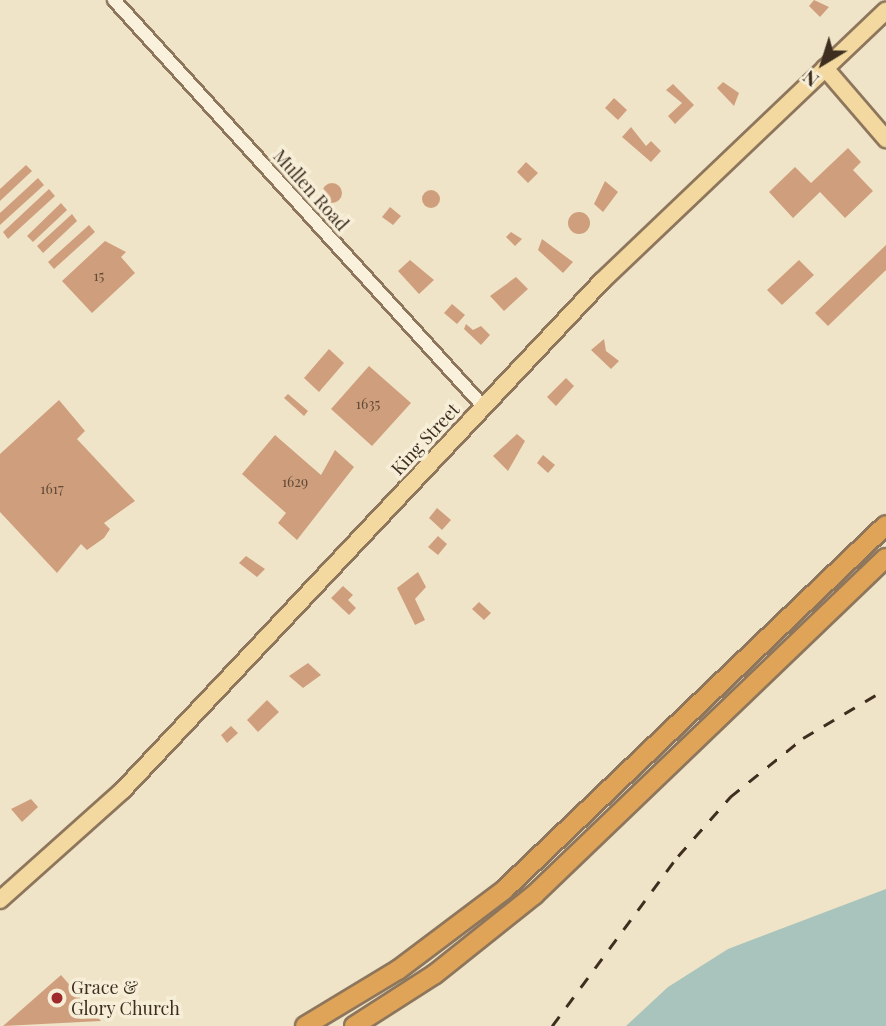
<!DOCTYPE html>
<style>
body{margin:0}
#map{position:relative;width:886px;height:1026px;overflow:hidden;background:#f0e4c8;font-family:"Playfair Display",serif}
div>[style]{position:absolute}
[style*='--x']{left:calc(var(--x)*1px);top:calc(var(--y)*1px);width:calc(var(--w)*1px);rotate:calc(var(--a)*1deg)}
.water>*{inset:0;background:#a9c4bc}
.building>*{inset:0;background:#cf9f7d}
.round{border-radius:50%}
.roads{filter:drop-shadow(2px 0 #8d765c) drop-shadow(-2px 0 #8d765c) drop-shadow(0 2px #8d765c) drop-shadow(0 -2px #8d765c)}
.minor>*{height:12px;margin:-6px;padding:0 6px;transform-origin:6px;border-radius:6px;background:#faf1dc}
.major>*{height:16px;margin:-8px;padding:0 8px;transform-origin:8px;border-radius:8px;background:#f3d9a0}
.highway>*{height:18px;margin:-9px;padding:0 9px;transform-origin:9px;border-radius:9px;background:#e0a458}
.rail>*{height:2.5px;margin-top:-1.25px;transform-origin:0;background:repeating-linear-gradient(90deg,#3d2e20 0 12px,transparent 0 24px)}
.dots>*{width:19px;height:19px;translate:-50% -50%;box-sizing:border-box;border:4px solid #f7eed8;border-radius:50%}
span{translate:-50% -50%;white-space:nowrap;text-align:center;line-height:1.15;-webkit-text-stroke:7px #f7eed8;paint-order:stroke}
.number-label{font-size:14px;color:#624a37}
.number-label span{-webkit-text-stroke-width:0}
.street-label{font-size:18px;color:#3d2e20}
.poi-label{font-size:18px;color:#3d2e20}
.left{translate:0 -50%;text-align:left}
.north{position:absolute;left:788px;top:28px;width:70px;height:70px;-webkit-text-stroke:5px #f7eed8;paint-order:stroke;rotate:218deg;font-size:19px;font-weight:700;line-height:28px;text-align:center;color:#3d2e20}
.north::after{content:'';display:block;margin:auto;width:24px;height:32px;background:#3d2e20;clip-path:polygon(50% 0,100% 100%,50% 72%,0 100%)}
</style>
<div id="map">
<div class="water">
<div style="clip-path:polygon(886px 889px,886px 1026px,626px 1026px,668px 987px,728px 949px)"></div>
</div>
<div class="building">
<div style="clip-path:polygon(814px 0,829px 7px,820px 17px,809px 6px)"></div>
<div style="clip-path:polygon(723px 82px,739px 93px,734px 106px,717px 88px)"></div>
<div style="clip-path:polygon(673px 84px,694px 105px,675px 124px,668px 116px,682px 103px,666px 90px)"></div>
<div style="clip-path:polygon(614px 98px,627px 110px,618px 120px,605px 108px)"></div>
<div style="clip-path:polygon(631px 127px,646px 146px,651px 141px,661px 151px,651px 162px,622px 137px)"></div>
<div style="clip-path:polygon(848px 148px,861px 162px,853px 170px,873px 191px,845px 218px,820px 192px,793px 218px,769px 192px,795px 167px,811px 183px)"></div>
<div style="clip-path:polygon(526px 162px,538px 173px,528px 183px,517px 172px)"></div>
<div style="clip-path:polygon(26px 165px,32px 171px,0 201px,0 189px)"></div>
<div style="clip-path:polygon(38px 178px,44px 185px,0 225px,0 213px)"></div>
<div style="clip-path:polygon(605px 181px,618px 192px,603px 212px,594px 204px)"></div>
<div class="round" style="left:322px;top:183px;width:20px;height:20px"></div>
<div style="clip-path:polygon(49px 189px,55px 196px,8px 239px,3px 232px)"></div>
<div class="round" style="left:422px;top:190px;width:18px;height:18px"></div>
<div style="clip-path:polygon(61px 203px,67px 210px,33px 242px,27px 236px)"></div>
<div style="clip-path:polygon(390px 207px,401px 216px,393px 225px,382px 217px)"></div>
<div class="round" style="left:568px;top:212px;width:22px;height:22px"></div>
<div style="clip-path:polygon(72px 214px,77px 221px,43px 253px,37px 246px)"></div>
<div style="clip-path:polygon(89px 225px,95px 232px,54px 269px,48px 262px)"></div>
<div style="clip-path:polygon(511px 232px,522px 239px,515px 246px,506px 237px)"></div>
<div style="clip-path:polygon(542px 239px,573px 262px,563px 273px,538px 250px)"></div>
<div style="clip-path:polygon(105px 241px,126px 252px,121px 257px,135px 273px,92px 313px,62px 281px)"></div>
<div style="clip-path:polygon(886px 245px,886px 270px,828px 326px,815px 313px)"></div>
<div style="clip-path:polygon(410px 260px,434px 280px,419px 294px,398px 271px)"></div>
<div style="clip-path:polygon(799px 260px,814px 275px,782px 305px,767px 290px)"></div>
<div style="clip-path:polygon(516px 277px,528px 289px,504px 311px,490px 296px)"></div>
<div style="clip-path:polygon(452px 304px,465px 315px,457px 324px,444px 313px)"></div>
<div style="clip-path:polygon(466px 324px,473px 330px,481px 326px,490px 335px,481px 345px,464px 329px)"></div>
<div style="clip-path:polygon(604px 339px,606px 351px,619px 361px,611px 369px,591px 350px)"></div>
<div style="clip-path:polygon(329px 349px,344px 363px,319px 392px,304px 378px)"></div>
<div style="clip-path:polygon(369px 366px,411px 403px,372px 446px,331px 409px)"></div>
<div style="clip-path:polygon(566px 378px,574px 386px,556px 406px,547px 397px)"></div>
<div style="clip-path:polygon(288px 394px,308px 411px,304px 416px,284px 398px)"></div>
<div style="clip-path:polygon(59px 400px,85px 431px,77px 439px,135px 501px,104px 523px,110px 529px,104px 538px,87px 550px,81px 544px,57px 573px,0 512px,0 454px)"></div>
<div style="clip-path:polygon(517px 434px,525px 441px,508px 471px,493px 456px)"></div>
<div style="clip-path:polygon(275px 435px,321px 475px,335px 450px,354px 467px,297px 540px,278px 523px,286px 513px,242px 474px)"></div>
<div style="clip-path:polygon(543px 455px,555px 465px,548px 473px,537px 463px)"></div>
<div style="clip-path:polygon(437px 508px,451px 520px,442px 530px,429px 518px)"></div>
<div style="clip-path:polygon(438px 536px,447px 544px,438px 555px,428px 547px)"></div>
<div style="clip-path:polygon(246px 556px,265px 569px,257px 577px,239px 563px)"></div>
<div style="clip-path:polygon(418px 572px,426px 587px,415px 599px,425px 620px,415px 625px,397px 588px)"></div>
<div style="clip-path:polygon(343px 586px,353px 595px,348px 600px,356px 608px,349px 615px,331px 598px)"></div>
<div style="clip-path:polygon(479px 602px,491px 613px,484px 620px,472px 609px)"></div>
<div style="clip-path:polygon(308px 663px,321px 675px,303px 688px,289px 676px)"></div>
<div style="clip-path:polygon(267px 700px,279px 712px,258px 732px,247px 720px)"></div>
<div style="clip-path:polygon(231px 726px,238px 733px,227px 743px,221px 735px)"></div>
<div style="clip-path:polygon(31px 799px,38px 807px,22px 822px,11px 809px)"></div>
<div style="clip-path:polygon(61px 975px,101px 1021px,3px 1026px)"></div>
</div>
<div class="roads">
<div class="minor">
<div style="--x:114;--y:0;--w:547;--a:47.74"></div>
</div>
<div class="major">
<div style="--x:825;--y:68;--w:94;--a:49.3"></div>
<div style="--x:0;--y:900;--w:165;--a:-41.8"></div>
<div style="--x:123;--y:790;--w:699;--a:-46.74"></div>
<div style="--x:602;--y:281;--w:392;--a:-43.6"></div>
</div>
<div class="highway">
<div style="--x:305;--y:1026;--w:109;--a:-31.1"></div>
<div style="--x:398;--y:970;--w:133;--a:-37"></div>
<div style="--x:504;--y:890;--w:528;--a:-43.7"></div>
<div style="--x:354;--y:1026;--w:96;--a:-32.7"></div>
<div style="--x:435;--y:974;--w:127;--a:-38.6"></div>
<div style="--x:534;--y:895;--w:487;--a:-43.8"></div>
</div>
</div>
<div class="rail">
<div style="--x:552;--y:1026;--w:212;--a:-53.5"></div>
<div style="--x:678;--y:856;--w:79;--a:-48.6"></div>
<div style="--x:730;--y:797;--w:94;--a:-38.9"></div>
<div style="--x:803;--y:738;--w:96;--a:-30.6"></div>
</div>
<div class="dots">
<div style="left:57px;top:998px;background:#9e2a2b"></div>
</div>
<div class="number-label">
<span style="left:99px;top:276px">15</span>
<span style="left:368px;top:404px">1635</span>
<span style="left:295px;top:482px">1629</span>
<span style="left:52px;top:489px">1617</span>
</div>
<div class="street-label">
<span style="left:311px;top:190px;rotate:48deg">Mullen Road</span>
<span style="left:425px;top:439px;rotate:-47deg">King Street</span>
</div>
<div class="poi-label">
<span class="left" style="left:71px;top:998px">Grace &amp;<br>Glory Church</span>
</div>
<div class="north">N</div>
</div>
